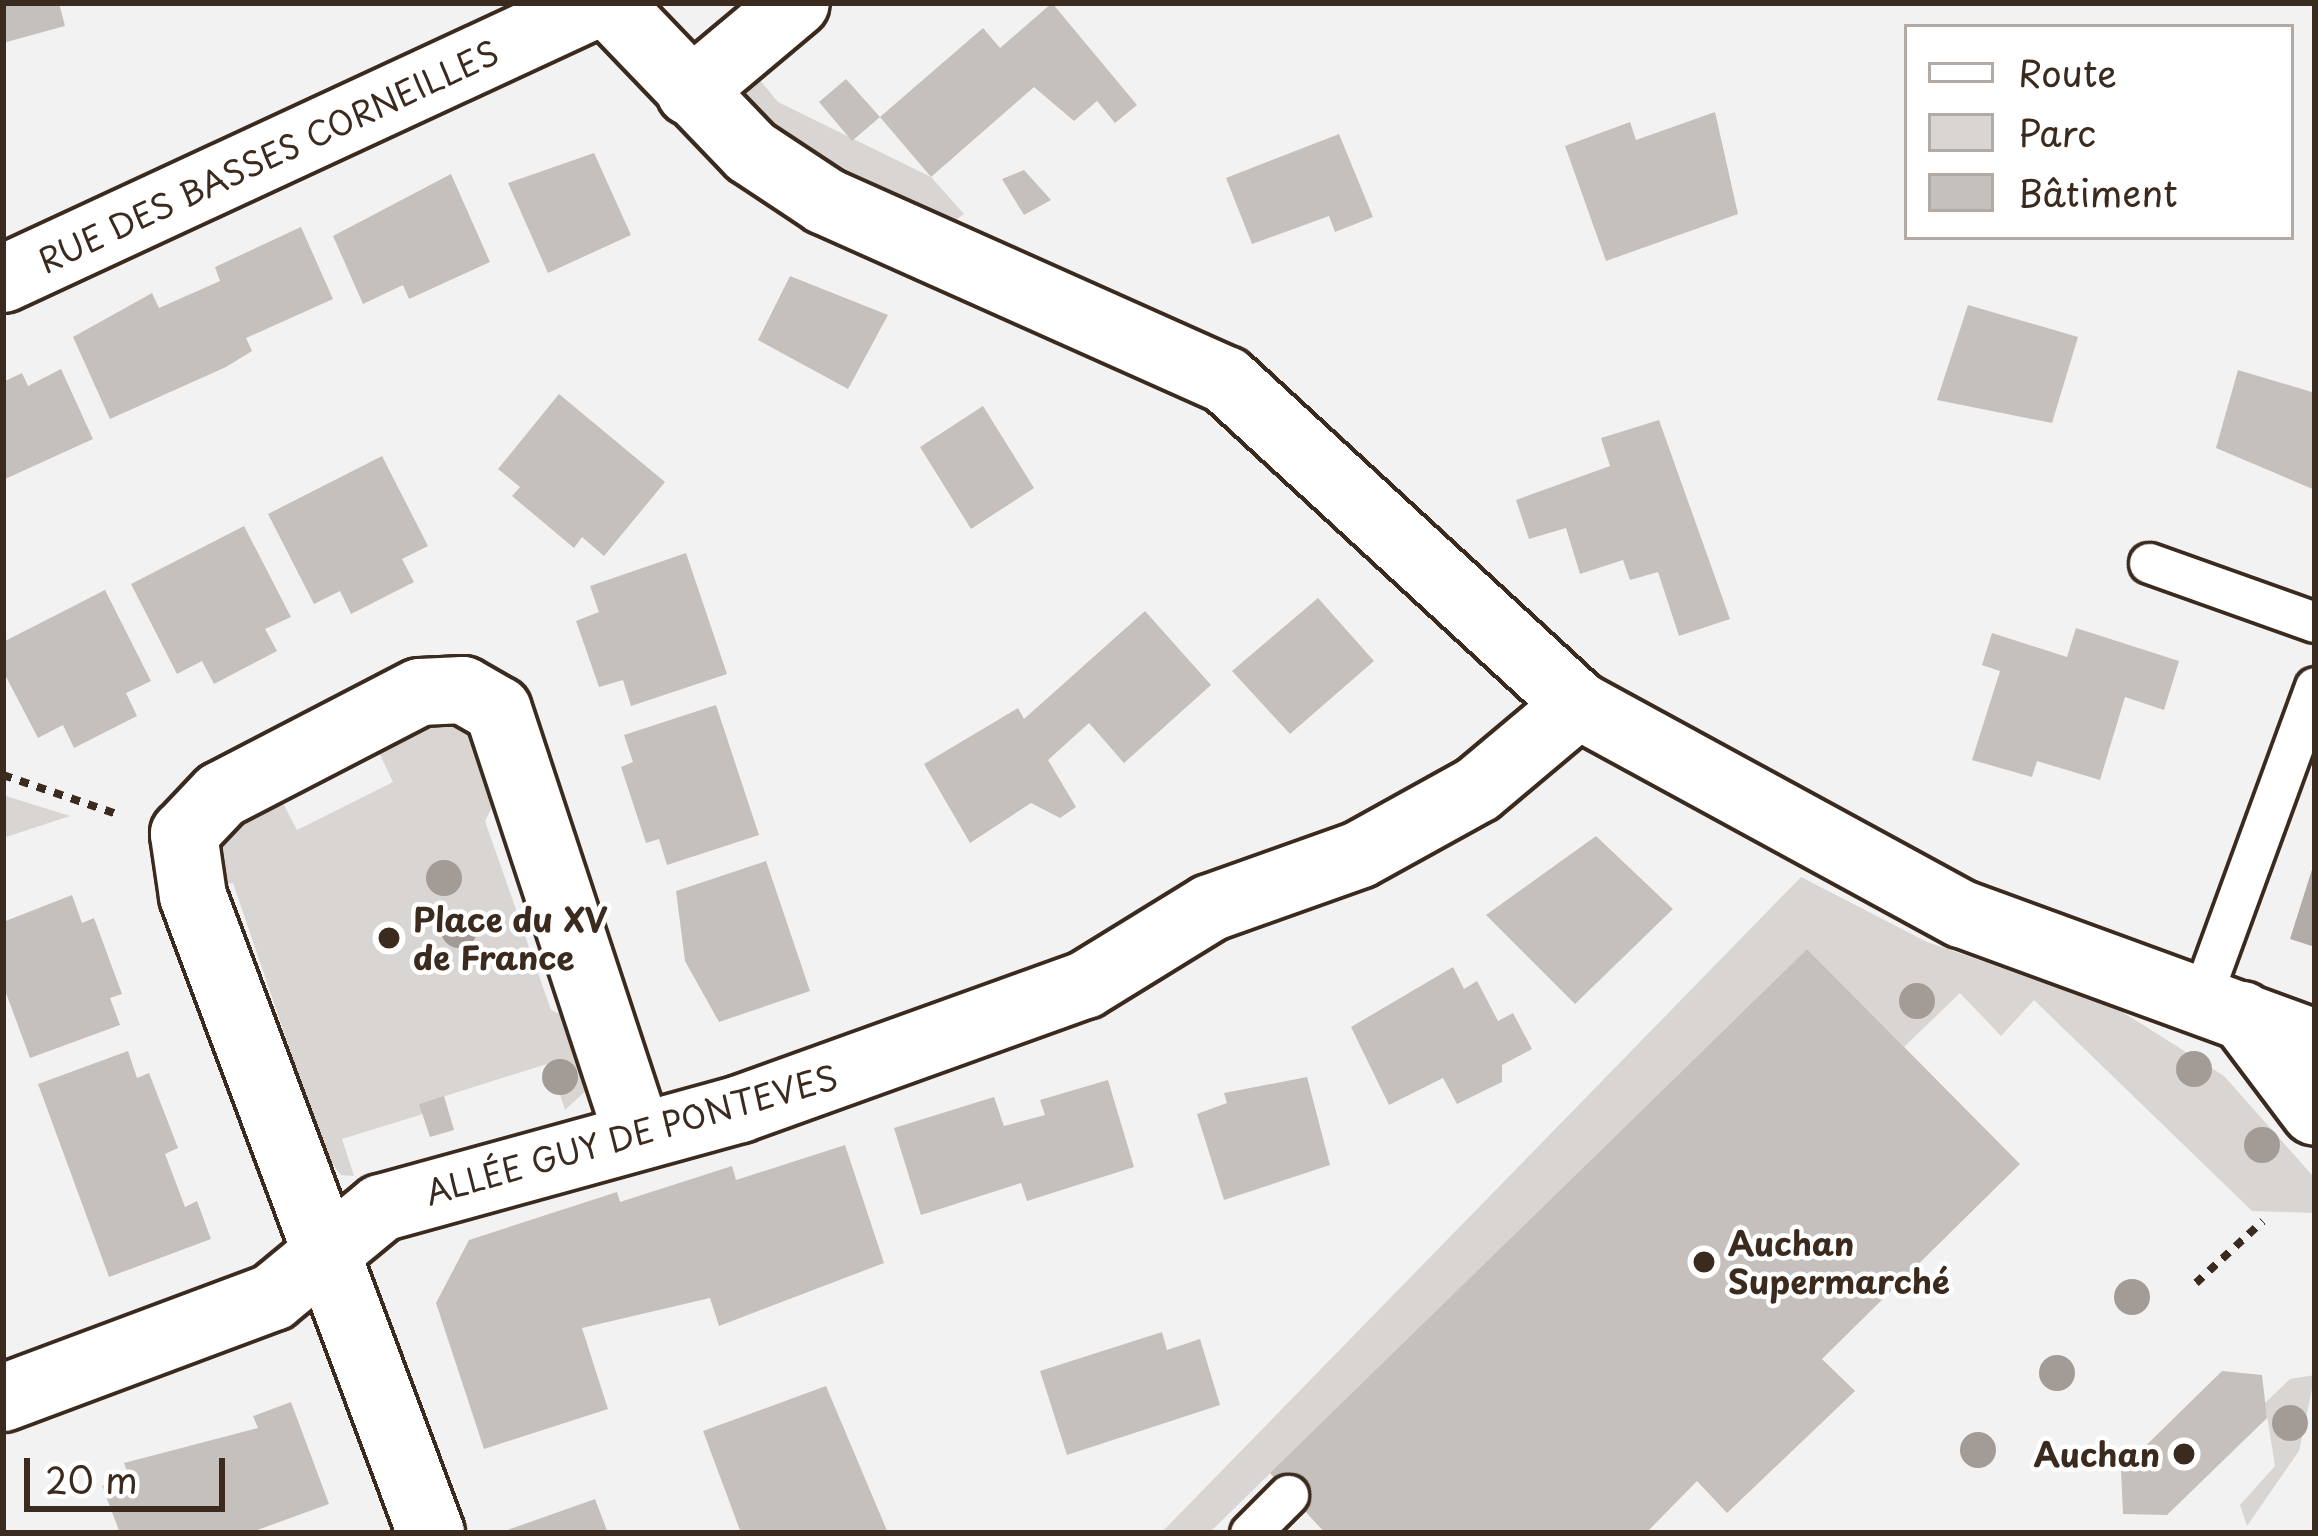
<!DOCTYPE html>
<meta charset="utf-8">
<style>
body{margin:0}
#map{position:relative;width:2318px;height:1536px;overflow:hidden;background:#f3f2f2;font-family:"Playpen Sans",sans-serif}
div>[style]{position:absolute}
[style*='--x']{left:calc(var(--x)*1px);top:calc(var(--y)*1px);width:calc(var(--w)*1px);rotate:calc(var(--a)*1deg)}
.green>*{inset:0;background:#d8d5d2}
.water>*{inset:0;background:#b2aba7}
.building>*{inset:0;background:#c6c0bd}
.path>*{height:8px;margin-top:-4px;transform-origin:0;background:repeating-linear-gradient(90deg,#3b2a1e 0 9px,transparent 0 18px)}
.roads{filter:drop-shadow(3px 0 #3b2a1e) drop-shadow(-3px 0 #3b2a1e) drop-shadow(0 3px #3b2a1e) drop-shadow(0 -3px #3b2a1e)}
.lane>*{height:39px;margin:-19.5px;padding:0 19.5px;transform-origin:19.5px;border-radius:19.5px;background:#fff}
.street>*{height:66px;margin:-33px;padding:0 33px;transform-origin:33px;border-radius:33px;background:#fff}
.trees>*{width:36px;height:36px;margin:-18px;border-radius:50%;background:#a39c96}
.dots>*{width:33px;height:33px;translate:-50% -50%;box-sizing:border-box;border:6px solid #fff;border-radius:50%}
span{translate:-50% -50%;white-space:nowrap;text-align:center;line-height:1.15;-webkit-text-stroke:9px #fff;paint-order:stroke}
.street-label{font-size:33px;color:#3b2a1e}
.poi-label{font-size:33px;color:#3b2a1e;font-weight:700}
.left{translate:0 -50%;text-align:left}
.right{translate:-100% -50%;text-align:right}
.frame{position:absolute;inset:0;border:6px solid #3b2a1e;pointer-events:none}
.legend{position:absolute;left:1904px;top:24px;width:390px;height:216px;box-sizing:border-box;background:#fff;border:3px solid #b1aaa5;margin:0;padding:15px 21px;list-style:none;font-size:36px;color:#3b2a1e}
.legend li{display:flex;align-items:center;gap:24px;height:60px}
.legend b{width:60px;border:3px solid #b1aaa5}
.scale{position:absolute;left:24px;top:1458px;width:201px;height:54px;box-sizing:border-box;border:6px solid #3b2a1e;border-top:0;padding-left:15px;font-size:36px;line-height:42px;white-space:nowrap;color:#3b2a1e;-webkit-text-stroke:9px #fff;paint-order:stroke}
</style>
<div id="map">
<div class="green">
<div style="clip-path:polygon(759px 79px,778px 102px,931px 177px,964px 214px,937px 233px,726px 106px)"></div>
<div style="clip-path:polygon(430px 707px,482px 727px,501px 790px,485px 821px,551px 1010px,584px 1025px,593px 1084px,565px 1110px,550px 1063px,420px 1104px,423px 1114px,342px 1139px,354px 1176px,341px 1175px,289px 1110px,304px 1091px,233px 883px,211px 888px,214px 816px,274px 786px,297px 830px,393px 782px,371px 736px)"></div>
<div style="clip-path:polygon(3px 788px,6px 796px,70px 816px,3px 838px)"></div>
<div style="clip-path:polygon(1801px 877px,1927px 942px,2116px 1008px,2224px 1076px,2312px 1175px,2315px 1213px,2252px 1211px,2034px 1000px,2001px 1036px,1960px 993px,1904px 1047px,1807px 949px,1209px 1533px,1161px 1533px)"></div>
<div style="clip-path:polygon(2315px 1375px,2299px 1451px,2247px 1526px,2240px 1505px,2275px 1466px,2265px 1403px,2290px 1379px)"></div>
</div>
<div class="water">
<div style="clip-path:polygon(2315px 860px,2315px 947px,2290px 939px)"></div>
</div>
<div class="building">
<div style="clip-path:polygon(3px 3px,59px 3px,65px 26px,3px 43px)"></div>
<div style="clip-path:polygon(1052px 3px,1137px 105px,1115px 123px,1097px 101px,1074px 121px,1034px 87px,931px 177px,880px 117px,852px 141px,819px 102px,846px 79px,880px 117px,983px 28px,1000px 48px)"></div>
<div style="clip-path:polygon(1715px 112px,1738px 214px,1606px 261px,1565px 146px,1630px 122px,1636px 140px)"></div>
<div style="clip-path:polygon(1339px 134px,1373px 217px,1335px 232px,1329px 216px,1252px 244px,1226px 178px)"></div>
<div style="clip-path:polygon(594px 153px,631px 235px,548px 273px,508px 183px)"></div>
<div style="clip-path:polygon(1024px 170px,1051px 200px,1024px 215px,1002px 179px)"></div>
<div style="clip-path:polygon(451px 174px,490px 262px,409px 299px,403px 285px,363px 304px,333px 236px)"></div>
<div style="clip-path:polygon(301px 227px,333px 299px,246px 338px,252px 351px,226px 367px,110px 419px,73px 337px,152px 293px,159px 308px,220px 281px,215px 267px)"></div>
<div style="clip-path:polygon(790px 276px,888px 315px,848px 389px,758px 340px)"></div>
<div style="clip-path:polygon(1968px 305px,2078px 337px,2052px 423px,1937px 400px)"></div>
<div style="clip-path:polygon(61px 369px,93px 439px,3px 480px,3px 382px,22px 373px,28px 386px)"></div>
<div style="clip-path:polygon(2238px 370px,2315px 393px,2315px 490px,2216px 448px)"></div>
<div style="clip-path:polygon(559px 394px,665px 482px,604px 556px,582px 537px,574px 548px,512px 496px,520px 487px,498px 469px)"></div>
<div style="clip-path:polygon(983px 406px,1034px 488px,971px 529px,920px 447px)"></div>
<div style="clip-path:polygon(1659px 420px,1730px 619px,1679px 636px,1658px 572px,1630px 580px,1623px 560px,1580px 574px,1566px 528px,1529px 539px,1516px 500px,1610px 466px,1601px 438px)"></div>
<div style="clip-path:polygon(382px 456px,428px 546px,402px 559px,414px 582px,351px 614px,340px 591px,314px 604px,268px 514px)"></div>
<div style="clip-path:polygon(244px 526px,291px 617px,265px 629px,277px 651px,214px 684px,202px 661px,177px 674px,131px 584px)"></div>
<div style="clip-path:polygon(686px 553px,727px 674px,631px 706px,623px 680px,599px 687px,576px 621px,599px 612px,590px 586px)"></div>
<div style="clip-path:polygon(105px 590px,151px 681px,126px 693px,137px 716px,74px 748px,63px 725px,38px 738px,3px 671px,3px 642px)"></div>
<div style="clip-path:polygon(1318px 598px,1374px 661px,1290px 734px,1232px 671px)"></div>
<div style="clip-path:polygon(1145px 611px,1211px 685px,1124px 763px,1089px 723px,1048px 760px,1076px 807px,1060px 818px,1031px 803px,970px 843px,924px 764px,1018px 708px,1024px 719px)"></div>
<div style="clip-path:polygon(2076px 628px,2179px 661px,2164px 710px,2125px 697px,2100px 780px,2037px 761px,2032px 777px,1972px 760px,2000px 671px,1982px 665px,1992px 633px,2067px 657px)"></div>
<div style="clip-path:polygon(716px 705px,759px 835px,667px 865px,659px 839px,646px 843px,621px 767px,633px 762px,624px 735px)"></div>
<div style="clip-path:polygon(1596px 836px,1673px 909px,1575px 1004px,1486px 915px)"></div>
<div style="clip-path:polygon(766px 861px,810px 991px,719px 1022px,685px 961px,676px 891px)"></div>
<div style="clip-path:polygon(72px 895px,82px 923px,94px 918px,122px 994px,110px 998px,120px 1025px,30px 1058px,3px 985px,3px 922px)"></div>
<div style="clip-path:polygon(1807px 949px,2020px 1164px,1822px 1359px,1855px 1391px,1727px 1513px,1697px 1481px,1646px 1533px,1325px 1533px,1270px 1473px)"></div>
<div style="clip-path:polygon(1453px 967px,1464px 989px,1477px 981px,1498px 1021px,1513px 1013px,1532px 1049px,1502px 1065px,1502px 1082px,1457px 1104px,1443px 1078px,1389px 1105px,1351px 1027px)"></div>
<div style="clip-path:polygon(128px 1051px,137px 1078px,149px 1073px,178px 1148px,165px 1154px,185px 1207px,197px 1201px,211px 1239px,109px 1277px,38px 1084px)"></div>
<div style="clip-path:polygon(1307px 1077px,1330px 1165px,1224px 1200px,1197px 1114px,1227px 1103px,1224px 1093px)"></div>
<div style="clip-path:polygon(1108px 1080px,1134px 1167px,1027px 1201px,1021px 1183px,921px 1215px,894px 1128px,994px 1097px,1004px 1126px,1045px 1115px,1040px 1100px)"></div>
<div style="clip-path:polygon(444px 1096px,454px 1130px,430px 1137px,419px 1104px)"></div>
<div style="clip-path:polygon(845px 1145px,884px 1263px,719px 1326px,710px 1298px,582px 1328px,608px 1409px,484px 1449px,436px 1303px,469px 1240px,617px 1192px,620px 1202px,732px 1166px,736px 1180px)"></div>
<div style="clip-path:polygon(1162px 1332px,1167px 1350px,1200px 1339px,1220px 1405px,1067px 1455px,1040px 1371px)"></div>
<div style="clip-path:polygon(2222px 1371px,2262px 1375px,2267px 1418px,2167px 1515px,2123px 1514px,2121px 1470px)"></div>
<div style="clip-path:polygon(826px 1386px,888px 1533px,741px 1533px,703px 1431px)"></div>
<div style="clip-path:polygon(291px 1402px,329px 1504px,249px 1533px,120px 1533px,102px 1486px,129px 1476px,124px 1463px,258px 1428px,253px 1416px)"></div>
<div style="clip-path:polygon(595px 1499px,608px 1533px,502px 1533px,502px 1532px)"></div>
</div>
<div class="path">
<div style="--x:3;--y:775;--w:124;--a:18.9"></div>
<div style="--x:2196;--y:1283;--w:91;--a:-42.8"></div>
</div>
<div class="roads">
<div class="lane">
<div style="--x:2149;--y:563;--w:176;--a:19.6"></div>
<div style="--x:2201;--y:998;--w:331;--a:-69.9"></div>
<div style="--x:1250;--y:1533;--w:54;--a:-45"></div>
</div>
<div class="street">
<div style="--x:608;--y:3;--w:207;--a:46.2"></div>
<div style="--x:751;--y:152;--w:89;--a:33.5"></div>
<div style="--x:825;--y:201;--w:439;--a:24.1"></div>
<div style="--x:1226;--y:380;--w:479;--a:42.7"></div>
<div style="--x:1578;--y:705;--w:437;--a:28.6"></div>
<div style="--x:1962;--y:914;--w:376;--a:20.1"></div>
<div style="--x:690;--y:92;--w:138;--a:-40"></div>
<div style="--x:3;--y:279;--w:656;--a:-24.88"></div>
<div style="--x:2242;--y:1015;--w:121;--a:53"></div>
<div style="--x:3;--y:1398;--w:288;--a:-20.5"></div>
<div style="--x:273;--y:1297;--w:140;--a:-39.5"></div>
<div style="--x:381;--y:1208;--w:372;--a:-15.4"></div>
<div style="--x:740;--y:1109;--w:367;--a:-19.8"></div>
<div style="--x:1085;--y:985;--w:147;--a:-31.6"></div>
<div style="--x:1210;--y:908;--w:158;--a:-19.6"></div>
<div style="--x:1359;--y:855;--w:136;--a:-29"></div>
<div style="--x:1478;--y:789;--w:131;--a:-40"></div>
<div style="--x:431;--y:1533;--w:680;--a:-110.49"></div>
<div style="--x:193;--y:896;--w:63;--a:-98.3"></div>
<div style="--x:184;--y:834;--w:54;--a:-46.5"></div>
<div style="--x:221;--y:795;--w:224;--a:-27.4"></div>
<div style="--x:420;--y:692;--w:43;--a:-2.7"></div>
<div style="--x:463;--y:690;--w:40;--a:29.7"></div>
<div style="--x:498;--y:710;--w:441;--a:71.8"></div>
</div>
</div>
<div class="trees">
<div style="left:444px;top:878px"></div>
<div style="left:459px;top:930px"></div>
<div style="left:1917px;top:1001px"></div>
<div style="left:2194px;top:1069px"></div>
<div style="left:560px;top:1077px"></div>
<div style="left:2262px;top:1145px"></div>
<div style="left:2132px;top:1297px"></div>
<div style="left:2057px;top:1373px"></div>
<div style="left:2290px;top:1423px"></div>
<div style="left:1978px;top:1450px"></div>
</div>
<div class="dots">
<div style="left:389px;top:938px;background:#3b2a1e"></div>
<div style="left:1704px;top:1262px;background:#3b2a1e"></div>
<div style="left:2184px;top:1454px;background:#3b2a1e"></div>
</div>
<div class="street-label">
<span style="left:268px;top:156px;rotate:-25deg">RUE DES BASSES CORNEILLES</span>
<span style="left:631px;top:1134px;rotate:-16deg">ALLÉE GUY DE PONTEVES</span>
</div>
<div class="poi-label">
<span class="left" style="left:413px;top:938px">Place du XV<br>de France</span>
<span class="left" style="left:1728px;top:1262px">Auchan<br>Supermarché</span>
<span class="right" style="left:2160px;top:1454px">Auchan</span>
</div>
<div class="frame"></div>
<ul class="legend">
<li><b style="height:15px;background:#fff"></b>Route</li>
<li><b style="height:33px;background:#d8d5d2"></b>Parc</li>
<li><b style="height:33px;background:#c6c0bd"></b>Bâtiment</li>
</ul>
<div class="scale">20 m</div>
</div>
